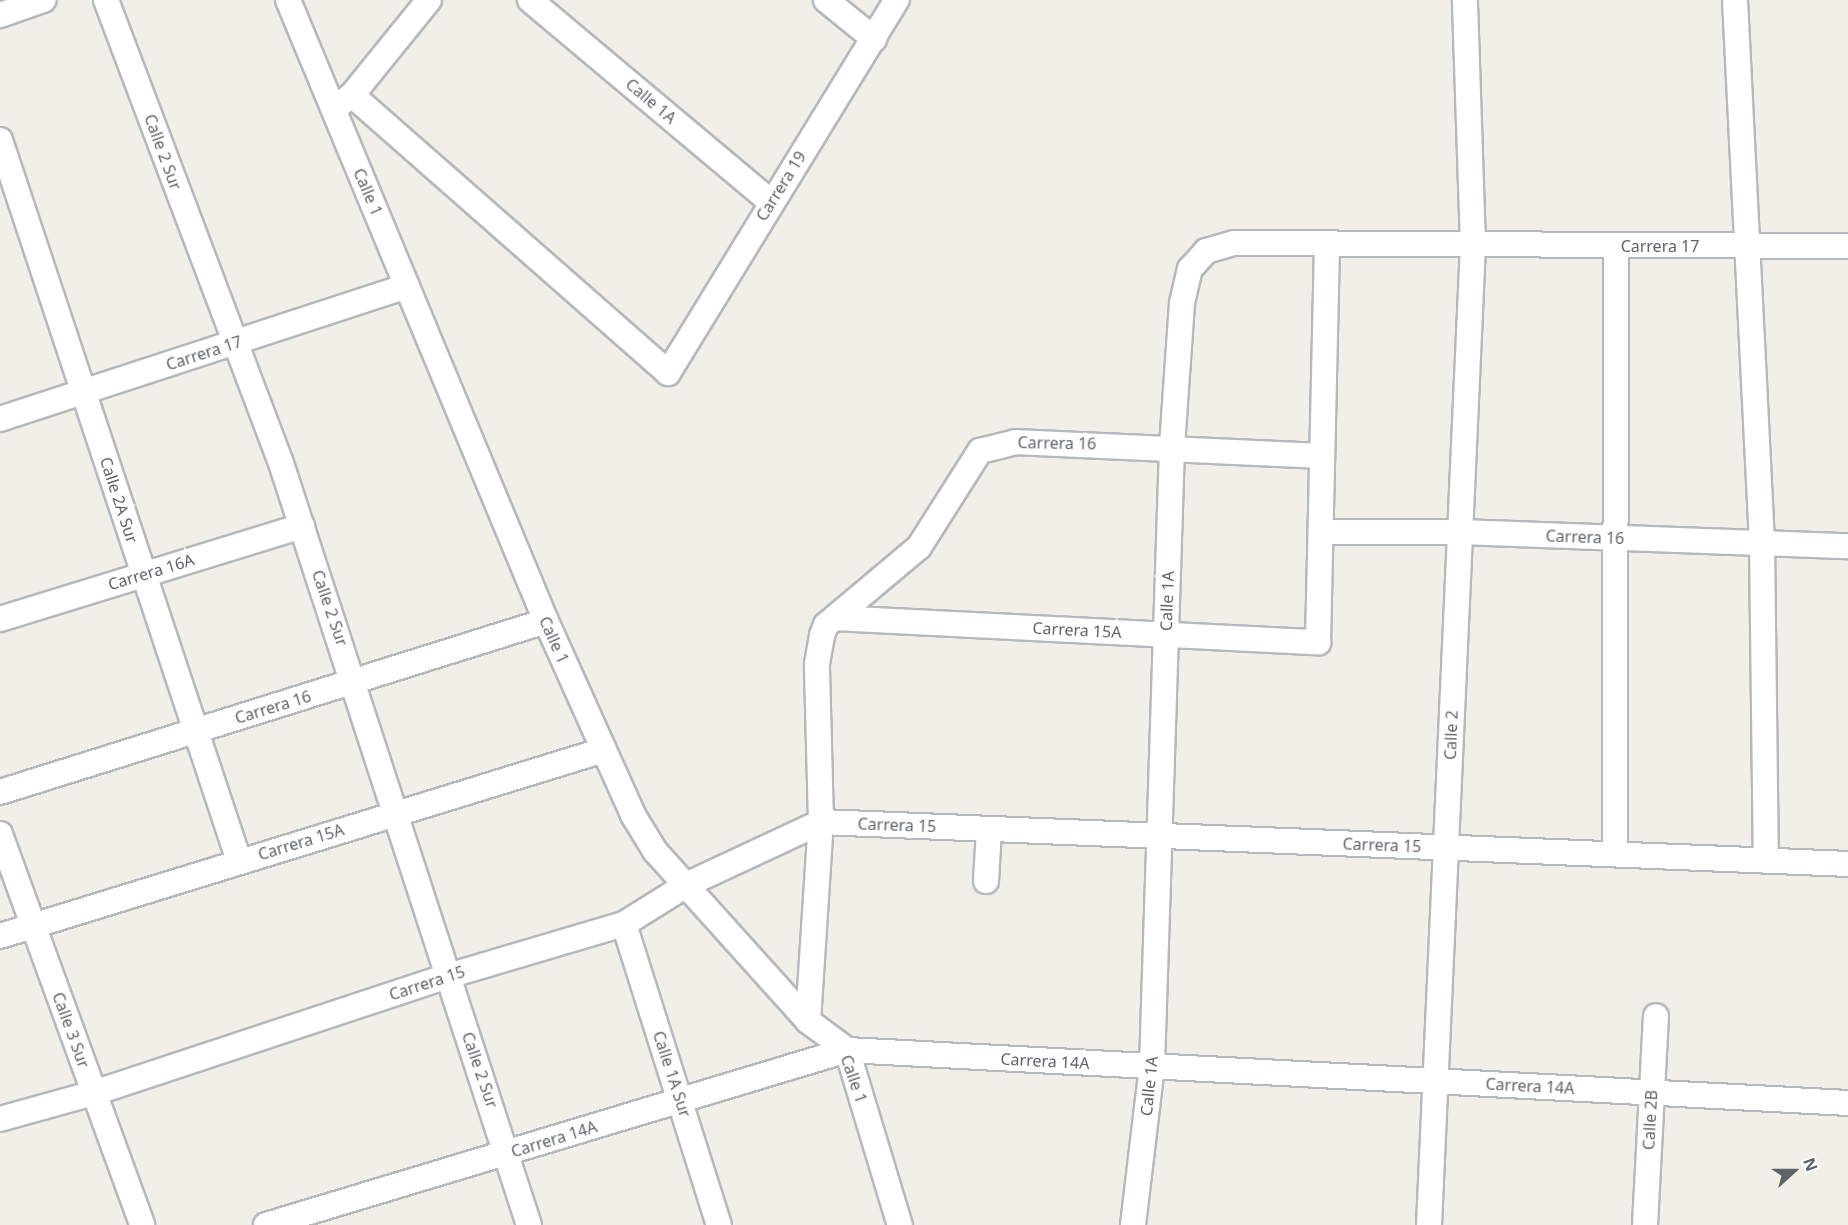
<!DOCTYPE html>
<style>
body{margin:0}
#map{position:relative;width:1848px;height:1225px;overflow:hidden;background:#f1efe8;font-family:"Noto Sans",sans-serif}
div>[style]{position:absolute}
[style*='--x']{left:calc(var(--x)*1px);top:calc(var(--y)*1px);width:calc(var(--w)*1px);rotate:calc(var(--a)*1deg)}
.roads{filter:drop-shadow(2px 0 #b5b8bc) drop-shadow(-2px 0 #b5b8bc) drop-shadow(0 2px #b5b8bc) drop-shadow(0 -2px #b5b8bc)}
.minor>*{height:24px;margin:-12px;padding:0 12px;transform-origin:12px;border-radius:12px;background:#fff}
span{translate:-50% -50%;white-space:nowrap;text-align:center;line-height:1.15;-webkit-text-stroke:6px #fff;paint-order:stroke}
.street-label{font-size:16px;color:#5f6368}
.north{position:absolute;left:1764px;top:1141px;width:60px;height:60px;-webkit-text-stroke:4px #fff;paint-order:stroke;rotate:69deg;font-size:16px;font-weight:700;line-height:24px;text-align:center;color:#5f6368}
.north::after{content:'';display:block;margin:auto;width:21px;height:27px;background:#5f6368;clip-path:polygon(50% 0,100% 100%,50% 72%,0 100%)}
</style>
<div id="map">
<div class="roads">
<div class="minor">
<div style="--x:106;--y:0;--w:495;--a:69.3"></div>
<div style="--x:281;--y:463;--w:801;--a:71.97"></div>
<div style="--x:288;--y:0;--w:672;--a:67.44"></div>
<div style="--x:546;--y:621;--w:213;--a:65.8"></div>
<div style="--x:633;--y:815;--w:42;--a:58.6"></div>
<div style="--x:655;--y:851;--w:229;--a:48"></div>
<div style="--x:808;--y:1021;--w:49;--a:36.6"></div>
<div style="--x:847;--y:1050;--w:183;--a:73.2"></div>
<div style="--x:530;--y:0;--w:314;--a:40"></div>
<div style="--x:826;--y:0;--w:62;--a:39.1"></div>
<div style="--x:1735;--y:0;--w:544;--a:87.15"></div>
<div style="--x:1762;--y:543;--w:318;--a:89.3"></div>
<div style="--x:0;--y:15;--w:46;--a:-19.2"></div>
<div style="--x:352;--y:95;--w:421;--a:41.3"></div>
<div style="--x:668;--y:373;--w:438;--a:-58.5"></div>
<div style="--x:340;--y:104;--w:15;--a:-37"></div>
<div style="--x:352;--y:95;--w:122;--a:-51"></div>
<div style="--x:0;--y:140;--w:760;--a:71.66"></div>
<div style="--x:0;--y:419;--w:428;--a:-18.1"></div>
<div style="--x:1321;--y:532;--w:139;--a:0"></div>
<div style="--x:1460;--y:532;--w:388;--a:2.1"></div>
<div style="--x:836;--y:618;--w:483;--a:2.9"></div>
<div style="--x:1318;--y:642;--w:399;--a:-88.7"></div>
<div style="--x:0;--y:619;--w:316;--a:-17.1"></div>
<div style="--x:0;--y:792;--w:572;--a:-17.39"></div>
<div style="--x:0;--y:834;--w:416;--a:70"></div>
<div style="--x:1615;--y:854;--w:608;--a:-89.91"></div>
<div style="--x:986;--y:881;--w:52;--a:-86.7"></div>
<div style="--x:624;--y:924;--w:316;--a:72.5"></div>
<div style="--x:0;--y:936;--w:632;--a:-17.12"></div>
<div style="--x:808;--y:1021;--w:199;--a:-86.3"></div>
<div style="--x:821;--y:822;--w:158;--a:-91.5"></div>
<div style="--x:817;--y:664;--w:29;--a:-80"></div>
<div style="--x:822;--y:635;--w:11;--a:-68"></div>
<div style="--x:826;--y:625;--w:121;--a:-40"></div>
<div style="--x:919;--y:547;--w:114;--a:-57.6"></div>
<div style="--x:980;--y:451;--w:36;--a:-14"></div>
<div style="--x:1015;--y:442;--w:307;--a:2.6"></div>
<div style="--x:0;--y:1119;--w:98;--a:-15.5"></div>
<div style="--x:94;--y:1093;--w:373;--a:-18.3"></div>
<div style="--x:448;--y:976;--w:184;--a:-16.5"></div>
<div style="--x:624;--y:924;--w:75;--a:-32"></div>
<div style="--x:688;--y:884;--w:147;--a:-25"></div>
<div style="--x:821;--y:822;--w:1028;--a:2.34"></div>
<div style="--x:266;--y:1225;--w:607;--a:-16.76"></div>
<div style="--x:847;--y:1050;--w:1002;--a:3.03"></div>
<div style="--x:1133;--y:1225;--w:160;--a:-83.2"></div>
<div style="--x:1152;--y:1066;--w:620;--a:-88.15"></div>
<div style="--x:1172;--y:446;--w:143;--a:-86"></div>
<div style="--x:1182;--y:303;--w:35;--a:-77"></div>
<div style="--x:1190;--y:269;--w:24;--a:-48"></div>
<div style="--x:1206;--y:251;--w:29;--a:-16"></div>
<div style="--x:1234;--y:243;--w:614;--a:0.28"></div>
<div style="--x:1429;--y:1225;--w:981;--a:-87.43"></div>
<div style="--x:1473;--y:245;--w:245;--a:-91.9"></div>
<div style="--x:1645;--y:1225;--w:209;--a:-87"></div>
</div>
</div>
<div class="street-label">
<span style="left:651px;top:101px;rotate:40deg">Calle 1A</span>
<span style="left:163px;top:152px;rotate:70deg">Calle 2 Sur</span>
<span style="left:781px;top:186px;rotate:-58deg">Carrera 19</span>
<span style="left:368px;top:192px;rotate:67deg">Calle 1</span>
<span style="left:1660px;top:246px">Carrera 17</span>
<span style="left:204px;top:353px;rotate:-18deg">Carrera 17</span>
<span style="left:1057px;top:443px;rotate:1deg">Carrera 16</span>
<span style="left:119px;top:500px;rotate:72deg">Calle 2A Sur</span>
<span style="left:1585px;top:537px;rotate:2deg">Carrera 16</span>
<span style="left:151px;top:572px;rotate:-17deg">Carrera 16A</span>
<span style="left:1167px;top:601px;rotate:-88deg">Calle 1A</span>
<span style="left:330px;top:608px;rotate:71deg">Calle 2 Sur</span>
<span style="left:1077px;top:630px;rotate:3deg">Carrera 15A</span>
<span style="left:554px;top:640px;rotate:66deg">Calle 1</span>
<span style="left:273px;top:707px;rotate:-17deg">Carrera 16</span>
<span style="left:1451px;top:735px;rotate:-88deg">Calle 2</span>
<span style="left:897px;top:825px;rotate:2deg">Carrera 15</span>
<span style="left:301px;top:842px;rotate:-17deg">Carrera 15A</span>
<span style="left:1382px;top:845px;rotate:2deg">Carrera 15</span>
<span style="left:427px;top:983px;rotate:-18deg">Carrera 15</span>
<span style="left:71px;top:1030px;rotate:70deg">Calle 3 Sur</span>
<span style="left:1045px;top:1061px;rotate:3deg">Carrera 14A</span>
<span style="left:480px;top:1070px;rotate:71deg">Calle 2 Sur</span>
<span style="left:672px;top:1074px;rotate:72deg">Calle 1A Sur</span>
<span style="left:854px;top:1079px;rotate:71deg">Calle 1</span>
<span style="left:1149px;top:1086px;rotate:-84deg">Calle 1A</span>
<span style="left:1530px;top:1086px;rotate:3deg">Carrera 14A</span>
<span style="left:1650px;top:1120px;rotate:-87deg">Calle 2B</span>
<span style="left:554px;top:1139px;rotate:-17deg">Carrera 14A</span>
</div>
<div class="north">N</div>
</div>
